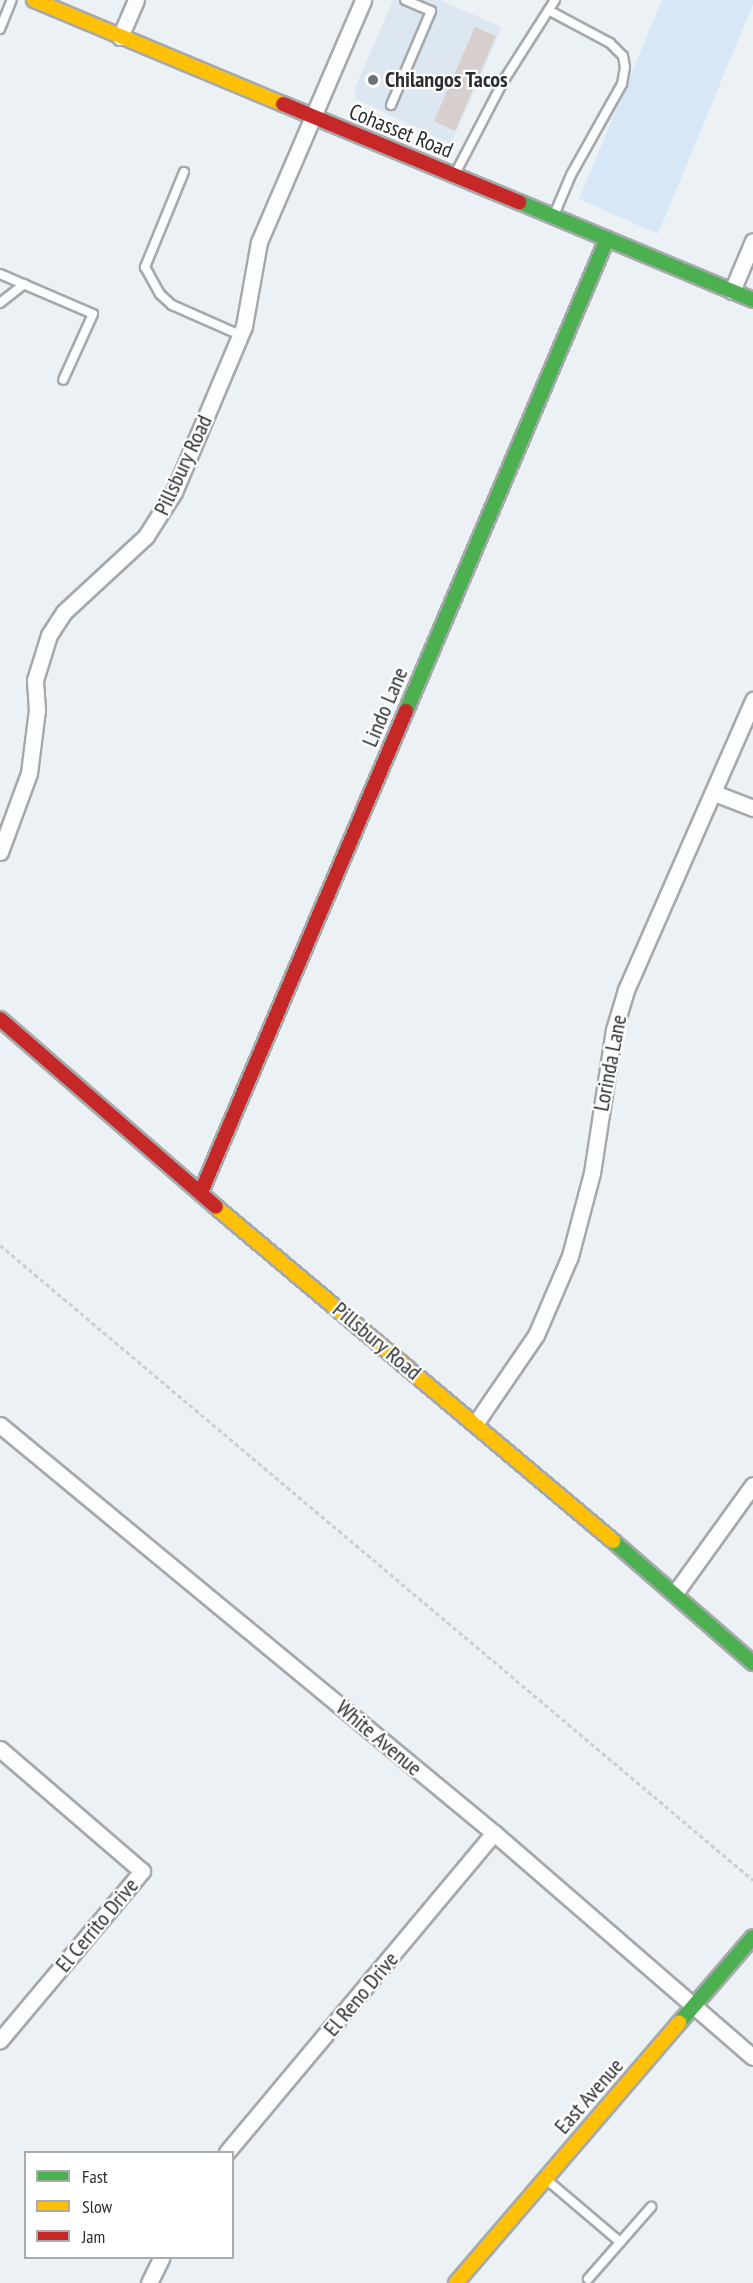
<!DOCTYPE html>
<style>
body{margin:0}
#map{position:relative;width:753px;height:2283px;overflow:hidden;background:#ecf1f6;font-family:"PT Sans Narrow",sans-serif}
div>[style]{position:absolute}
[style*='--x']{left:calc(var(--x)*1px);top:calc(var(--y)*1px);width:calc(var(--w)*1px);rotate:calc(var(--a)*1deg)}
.built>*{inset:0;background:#dce7f1}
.green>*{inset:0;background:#d7e7f6}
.building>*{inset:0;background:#d6cfcd}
.path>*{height:3px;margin-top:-1.5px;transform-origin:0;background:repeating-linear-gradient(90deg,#ccced0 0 4.5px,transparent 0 7.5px)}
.roads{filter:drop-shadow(2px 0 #a5a9ac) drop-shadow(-2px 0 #a5a9ac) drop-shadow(0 2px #a5a9ac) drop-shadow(0 -2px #a5a9ac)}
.lane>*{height:8px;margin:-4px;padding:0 4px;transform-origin:4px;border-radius:4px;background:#fcfdfe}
.street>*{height:15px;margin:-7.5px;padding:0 7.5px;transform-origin:7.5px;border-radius:7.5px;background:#fcfdfe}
.fast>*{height:14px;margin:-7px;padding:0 7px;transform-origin:7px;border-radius:7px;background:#4caf50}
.slow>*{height:14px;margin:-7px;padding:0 7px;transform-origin:7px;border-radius:7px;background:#ffc107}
.jam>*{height:14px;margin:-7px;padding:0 7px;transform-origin:7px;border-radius:7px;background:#c62828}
.dots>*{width:16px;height:16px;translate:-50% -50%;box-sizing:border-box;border:3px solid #fff;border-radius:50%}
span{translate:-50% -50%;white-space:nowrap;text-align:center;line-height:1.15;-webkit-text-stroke:4.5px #fff;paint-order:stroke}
.poi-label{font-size:22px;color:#2b2e32;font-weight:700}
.left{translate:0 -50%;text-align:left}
.street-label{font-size:22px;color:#2b2e32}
.legend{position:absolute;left:24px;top:2151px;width:210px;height:108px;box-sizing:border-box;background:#fff;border:2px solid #aaabad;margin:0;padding:8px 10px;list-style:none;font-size:18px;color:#2b2e32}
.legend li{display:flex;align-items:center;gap:12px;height:30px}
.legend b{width:30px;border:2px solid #aaabad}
</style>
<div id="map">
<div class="built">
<div style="clip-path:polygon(393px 0,440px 0,502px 27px,451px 144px,356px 99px,355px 88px)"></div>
</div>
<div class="green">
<div style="clip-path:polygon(662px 0,753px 0,753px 4px,658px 234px,579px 199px)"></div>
</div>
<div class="building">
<div style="clip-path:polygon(475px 27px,496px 36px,455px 131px,434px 121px)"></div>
</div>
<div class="path">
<div style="--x:0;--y:1245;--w:985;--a:40.14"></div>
</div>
<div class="roads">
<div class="lane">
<div style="--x:550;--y:11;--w:68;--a:28.1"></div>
<div style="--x:610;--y:43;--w:18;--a:45"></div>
<div style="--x:623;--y:56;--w:11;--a:80"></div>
<div style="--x:625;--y:67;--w:17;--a:100"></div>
<div style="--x:622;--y:84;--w:104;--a:119.3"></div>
<div style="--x:571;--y:175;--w:43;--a:113"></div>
<div style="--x:0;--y:29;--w:31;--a:-68"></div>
<div style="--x:391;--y:105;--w:102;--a:-66.9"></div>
<div style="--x:431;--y:11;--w:28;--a:-157"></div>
<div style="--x:184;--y:172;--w:103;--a:112.3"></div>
<div style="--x:145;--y:267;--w:31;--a:61"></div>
<div style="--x:160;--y:294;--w:16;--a:43"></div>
<div style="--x:172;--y:305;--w:74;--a:23.8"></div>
<div style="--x:455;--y:174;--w:106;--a:-62.5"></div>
<div style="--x:504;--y:80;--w:95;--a:-57.5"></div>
<div style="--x:0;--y:274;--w:101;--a:23.3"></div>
<div style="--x:93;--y:314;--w:72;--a:114.4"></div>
<div style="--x:0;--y:303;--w:31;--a:-38"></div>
<div style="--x:547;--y:2180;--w:96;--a:40.3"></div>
<div style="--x:588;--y:2279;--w:96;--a:-48.8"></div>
</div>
<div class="street">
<div style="--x:120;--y:37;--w:40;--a:-66.6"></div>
<div style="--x:732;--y:291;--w:54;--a:-67.2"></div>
<div style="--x:714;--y:793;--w:42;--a:21"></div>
<div style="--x:0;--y:852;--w:84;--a:-69.8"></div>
<div style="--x:29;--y:773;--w:64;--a:-82.8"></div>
<div style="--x:37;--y:710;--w:30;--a:-94"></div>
<div style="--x:35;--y:680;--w:47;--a:-72.7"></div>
<div style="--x:49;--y:635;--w:27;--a:-57"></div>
<div style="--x:64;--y:612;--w:112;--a:-42.8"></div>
<div style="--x:146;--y:536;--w:52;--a:-57.5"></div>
<div style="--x:174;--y:492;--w:180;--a:-67.1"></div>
<div style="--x:244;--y:326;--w:85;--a:-79.9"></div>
<div style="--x:259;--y:242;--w:263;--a:-66.7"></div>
<div style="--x:475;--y:1424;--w:108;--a:-55.6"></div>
<div style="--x:536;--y:1335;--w:86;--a:-66.7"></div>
<div style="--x:570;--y:1256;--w:86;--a:-75.2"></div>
<div style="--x:592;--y:1173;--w:145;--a:-81.3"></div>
<div style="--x:614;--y:1030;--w:42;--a:-73.3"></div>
<div style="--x:626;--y:990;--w:317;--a:-66.3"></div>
<div style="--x:0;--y:1425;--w:641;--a:39.55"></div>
<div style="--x:494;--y:1833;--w:342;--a:40.9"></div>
<div style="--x:675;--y:1593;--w:133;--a:-54.2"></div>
<div style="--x:0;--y:1749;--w:187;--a:40.7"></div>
<div style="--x:142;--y:1871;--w:221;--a:130"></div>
<div style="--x:227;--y:2152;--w:416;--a:-50.1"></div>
<div style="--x:149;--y:2283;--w:28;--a:-64"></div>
</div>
<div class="fast">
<div style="--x:519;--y:202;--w:254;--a:22.7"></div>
<div style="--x:406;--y:711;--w:513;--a:-66.93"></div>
<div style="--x:613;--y:1541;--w:186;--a:41.1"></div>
<div style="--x:679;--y:2023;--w:113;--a:-49.3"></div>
</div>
<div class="slow">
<div style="--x:34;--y:0;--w:270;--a:22.7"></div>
<div style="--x:216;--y:1207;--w:519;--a:40.07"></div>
<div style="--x:456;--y:2283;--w:343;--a:-49.4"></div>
</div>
<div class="jam">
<div style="--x:283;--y:104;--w:256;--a:22.6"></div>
<div style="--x:0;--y:1019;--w:286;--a:41"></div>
<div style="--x:201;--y:1192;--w:523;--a:-66.92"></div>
</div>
</div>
<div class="dots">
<div style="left:373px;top:80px;background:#6f7277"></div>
</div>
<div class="poi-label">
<span class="left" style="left:385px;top:80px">Chilangos Tacos</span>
</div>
<div class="street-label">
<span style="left:401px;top:131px;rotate:22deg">Cohasset Road</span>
<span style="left:183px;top:465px;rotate:-65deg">Pillsbury Road</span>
<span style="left:385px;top:707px;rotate:-67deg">Lindo Lane</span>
<span style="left:610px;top:1063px;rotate:-79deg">Lorinda Lane</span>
<span style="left:377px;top:1341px;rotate:40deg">Pillsbury Road</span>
<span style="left:379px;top:1738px;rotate:40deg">White Avenue</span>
<span style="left:97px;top:1925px;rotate:-50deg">El Cerrito Drive</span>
<span style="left:361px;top:1994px;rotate:-50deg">El Reno Drive</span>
<span style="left:589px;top:2096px;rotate:-49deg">East Avenue</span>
</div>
<ul class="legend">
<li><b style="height:8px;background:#4caf50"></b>Fast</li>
<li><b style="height:8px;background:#ffc107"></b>Slow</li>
<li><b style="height:8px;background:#c62828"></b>Jam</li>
</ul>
</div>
